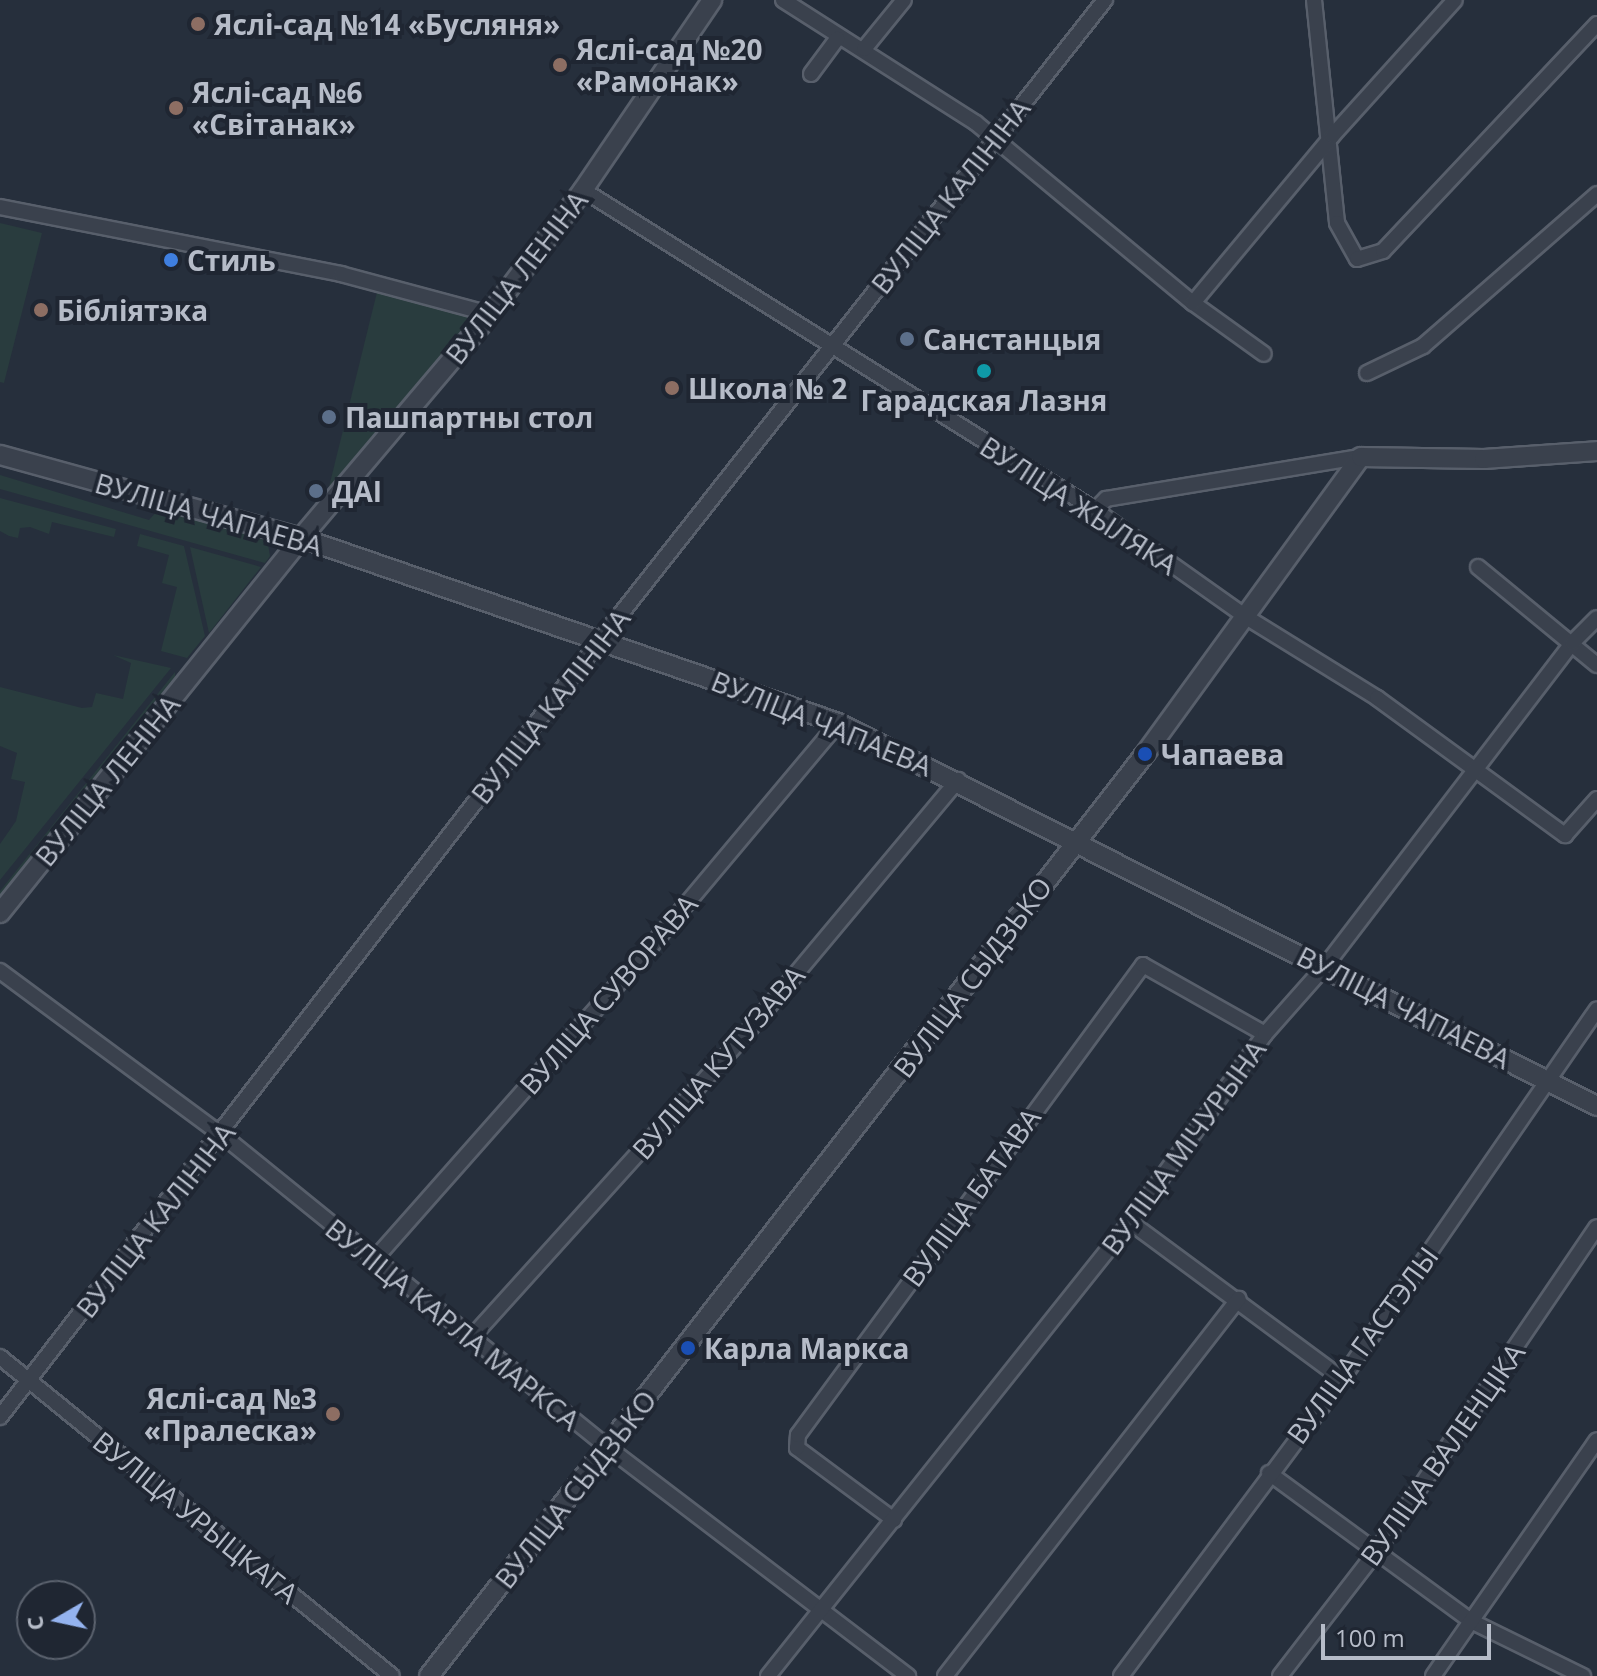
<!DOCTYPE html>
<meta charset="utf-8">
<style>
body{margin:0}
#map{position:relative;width:1597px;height:1676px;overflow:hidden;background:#262f3c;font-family:"Open Sans",sans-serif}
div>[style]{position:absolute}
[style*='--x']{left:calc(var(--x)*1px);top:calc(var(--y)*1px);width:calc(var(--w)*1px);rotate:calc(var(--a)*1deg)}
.green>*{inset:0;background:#293c3e}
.roads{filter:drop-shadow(2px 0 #585f6b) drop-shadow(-2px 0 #585f6b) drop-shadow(0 2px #585f6b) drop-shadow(0 -2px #585f6b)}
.minor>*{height:14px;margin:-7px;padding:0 7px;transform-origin:7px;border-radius:7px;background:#3a414d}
.tertiary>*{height:18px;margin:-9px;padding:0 9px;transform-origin:9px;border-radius:9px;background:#3a414d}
.dots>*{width:22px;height:22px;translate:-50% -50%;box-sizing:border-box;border:4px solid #1f2632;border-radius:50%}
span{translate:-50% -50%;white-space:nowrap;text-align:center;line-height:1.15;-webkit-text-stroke:8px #1f2632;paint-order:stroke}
.poi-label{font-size:28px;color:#b6bcc8;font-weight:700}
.left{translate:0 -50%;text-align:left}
.right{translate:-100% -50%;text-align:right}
.street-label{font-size:28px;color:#b6bcc8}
.north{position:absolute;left:16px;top:1580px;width:80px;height:80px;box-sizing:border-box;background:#1f2632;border:2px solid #5b626e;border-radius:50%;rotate:261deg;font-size:22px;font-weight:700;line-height:32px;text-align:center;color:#b6bcc8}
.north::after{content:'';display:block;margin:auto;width:28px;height:36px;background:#94b3ef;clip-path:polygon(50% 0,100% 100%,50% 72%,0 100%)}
.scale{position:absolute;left:1321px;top:1624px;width:170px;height:36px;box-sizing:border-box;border:4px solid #b6bcc8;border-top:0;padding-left:10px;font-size:24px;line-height:28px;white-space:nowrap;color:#b6bcc8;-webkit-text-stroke:6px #1f2632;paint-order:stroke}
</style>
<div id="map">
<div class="green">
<div style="clip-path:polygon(0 223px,42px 233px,4px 383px,0 382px)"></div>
<div style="clip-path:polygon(379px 284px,479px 311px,328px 491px)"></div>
<div style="clip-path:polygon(0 475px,149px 520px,159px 509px,267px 538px,270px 556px,265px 563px,0 489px)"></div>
<div style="clip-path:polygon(0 498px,116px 529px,114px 537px,52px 522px,49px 534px,30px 527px,20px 528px,18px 538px,9px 536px,0 531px)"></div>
<div style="clip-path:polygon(140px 534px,184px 546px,205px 636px,187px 658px,161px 651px,177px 587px,162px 583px,169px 555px,137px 546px)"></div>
<div style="clip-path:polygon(190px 547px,261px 567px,209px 633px)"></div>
<div style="clip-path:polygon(113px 655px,171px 668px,0 880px,0 844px,16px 821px,25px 782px,11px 779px,17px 753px,0 746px,0 687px,82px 708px,92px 707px,96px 693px,123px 699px,131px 663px)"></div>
<div style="clip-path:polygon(175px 672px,175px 683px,0 899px,0 891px)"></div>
</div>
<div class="roads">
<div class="minor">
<div style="--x:783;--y:0;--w:229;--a:32.5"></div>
<div style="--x:976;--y:123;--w:282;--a:39.7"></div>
<div style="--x:1193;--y:303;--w:87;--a:35.7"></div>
<div style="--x:1314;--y:0;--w:224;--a:84.1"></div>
<div style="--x:1337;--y:223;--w:41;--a:60.9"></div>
<div style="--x:1357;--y:259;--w:27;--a:-17"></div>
<div style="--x:1383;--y:251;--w:312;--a:-46.7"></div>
<div style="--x:864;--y:49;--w:63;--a:-50.8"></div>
<div style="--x:811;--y:74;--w:44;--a:-53.4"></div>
<div style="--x:583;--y:190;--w:604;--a:32.01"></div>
<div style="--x:1095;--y:510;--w:185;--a:35.3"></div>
<div style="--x:1246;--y:617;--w:154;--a:31.7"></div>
<div style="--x:1377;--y:698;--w:233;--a:36.1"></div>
<div style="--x:1565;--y:835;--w:48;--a:-48.4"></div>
<div style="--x:0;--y:207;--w:348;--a:11.1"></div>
<div style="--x:341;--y:274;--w:154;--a:15"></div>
<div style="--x:1193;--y:303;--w:217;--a:-50.2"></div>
<div style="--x:1332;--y:136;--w:183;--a:-47.9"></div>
<div style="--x:1367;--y:373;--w:62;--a:-25.7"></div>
<div style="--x:1423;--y:346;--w:231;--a:-41.1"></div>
<div style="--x:1095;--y:510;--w:16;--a:-45"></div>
<div style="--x:1106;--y:499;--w:258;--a:-9.4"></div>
<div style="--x:1478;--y:567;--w:154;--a:39.5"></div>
<div style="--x:0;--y:971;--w:276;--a:36.5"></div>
<div style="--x:222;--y:1135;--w:494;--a:39"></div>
<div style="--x:606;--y:1446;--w:380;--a:37.3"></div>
<div style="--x:1130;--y:1222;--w:264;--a:36.5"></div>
<div style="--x:373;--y:1261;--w:414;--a:-48.5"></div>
<div style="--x:647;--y:951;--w:297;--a:-50"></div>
<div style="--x:472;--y:1337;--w:406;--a:-47.9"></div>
<div style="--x:744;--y:1036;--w:334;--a:-50.1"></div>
<div style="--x:0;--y:1357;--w:505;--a:39.14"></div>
<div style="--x:0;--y:1417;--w:983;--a:-52.31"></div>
<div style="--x:601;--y:639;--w:814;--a:-51.74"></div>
<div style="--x:1269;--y:1473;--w:250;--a:36.2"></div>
<div style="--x:1471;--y:1621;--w:125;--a:26.2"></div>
<div style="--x:894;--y:1520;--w:121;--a:-143.4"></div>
<div style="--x:797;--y:1448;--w:13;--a:-86"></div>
<div style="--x:798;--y:1435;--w:583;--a:-53.72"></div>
<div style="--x:1143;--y:965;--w:140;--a:29.5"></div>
<div style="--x:768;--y:1676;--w:581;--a:-51.43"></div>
<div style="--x:1130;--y:1222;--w:231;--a:-54.3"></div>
<div style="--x:1265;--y:1034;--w:92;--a:-48.5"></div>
<div style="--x:1326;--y:965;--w:405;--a:-52.6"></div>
<div style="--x:1572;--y:643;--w:35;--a:-45"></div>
<div style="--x:945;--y:1676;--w:478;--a:-52.1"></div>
<div style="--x:1121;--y:1676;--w:370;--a:-53.3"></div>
<div style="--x:1342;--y:1379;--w:449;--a:-55.4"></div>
<div style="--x:1280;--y:1676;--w:160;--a:-52.3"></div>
<div style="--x:1378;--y:1549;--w:389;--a:-55.8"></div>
<div style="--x:1433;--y:1676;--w:287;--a:-55.2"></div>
</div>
<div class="tertiary">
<div style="--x:0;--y:455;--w:312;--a:15.4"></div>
<div style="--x:301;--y:538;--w:568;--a:19.01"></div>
<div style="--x:838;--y:723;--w:850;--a:26.78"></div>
<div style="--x:0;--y:913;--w:481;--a:-51.2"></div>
<div style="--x:301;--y:538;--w:293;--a:-49.8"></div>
<div style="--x:490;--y:314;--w:155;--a:-53.1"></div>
<div style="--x:583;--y:190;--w:230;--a:-55.8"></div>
<div style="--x:429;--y:1676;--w:1167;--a:-52.17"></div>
<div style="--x:1145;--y:754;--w:367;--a:-54"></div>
<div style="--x:1361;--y:457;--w:123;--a:0.9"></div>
<div style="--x:1484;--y:459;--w:113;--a:-4"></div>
</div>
</div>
<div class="dots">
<div style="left:198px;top:24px;background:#8d6e63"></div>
<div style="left:560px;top:65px;background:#8d6e63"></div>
<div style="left:176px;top:108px;background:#8d6e63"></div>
<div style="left:171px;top:260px;background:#3f7fe0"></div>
<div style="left:41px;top:310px;background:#8d6e63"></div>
<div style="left:907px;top:339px;background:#5c6f8a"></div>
<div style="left:984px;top:371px;background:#0f9aa8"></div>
<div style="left:672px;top:388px;background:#8d6e63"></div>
<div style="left:329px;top:417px;background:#5c6f8a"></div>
<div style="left:316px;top:491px;background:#5c6f8a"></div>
<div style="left:1145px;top:754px;background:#1a4fb4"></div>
<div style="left:688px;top:1348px;background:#1a4fb4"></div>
<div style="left:333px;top:1414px;background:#8d6e63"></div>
</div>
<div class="poi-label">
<span class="left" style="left:214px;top:24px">Яслі-сад №14 «Бусляня»</span>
<span class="left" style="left:576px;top:65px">Яслі-сад №20<br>«Рамонак»</span>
<span class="left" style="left:192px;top:108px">Яслі-сад №6<br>«Світанак»</span>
<span class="left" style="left:187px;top:260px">Стиль</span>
<span class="left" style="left:57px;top:310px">Бібліятэка</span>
<span class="left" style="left:923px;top:339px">Санстанцыя</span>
<span class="left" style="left:688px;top:388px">Школа № 2</span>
<span style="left:984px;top:400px">Гарадская Лазня</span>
<span class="left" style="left:345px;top:417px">Пашпартны стол</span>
<span class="left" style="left:332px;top:491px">ДАІ</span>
<span class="left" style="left:1161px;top:754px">Чапаева</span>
<span class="left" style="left:704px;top:1348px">Карла Маркса</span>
<span class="right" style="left:317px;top:1414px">Яслі-сад №3<br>«Пралеска»</span>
</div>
<div class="street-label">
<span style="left:950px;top:196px;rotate:-52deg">ВУЛІЦА КАЛІНІНА</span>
<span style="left:516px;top:277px;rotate:-52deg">ВУЛІЦА ЛЕНІНА</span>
<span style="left:1079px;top:505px;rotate:33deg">ВУЛІЦА ЖЫЛЯКА</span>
<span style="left:209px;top:514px;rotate:16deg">ВУЛІЦА ЧАПАЕВА</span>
<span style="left:550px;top:706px;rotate:-52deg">ВУЛІЦА КАЛІНІНА</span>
<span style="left:822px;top:723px;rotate:22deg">ВУЛІЦА ЧАПАЕВА</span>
<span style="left:107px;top:780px;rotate:-51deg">ВУЛІЦА ЛЕНІНА</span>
<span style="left:972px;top:977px;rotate:-53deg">ВУЛІЦА СЫДЗЬКО</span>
<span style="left:608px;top:994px;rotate:-49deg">ВУЛІЦА СУВОРАВА</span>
<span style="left:1404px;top:1007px;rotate:27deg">ВУЛІЦА ЧАПАЕВА</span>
<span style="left:718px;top:1062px;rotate:-49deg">ВУЛІЦА КУТУЗАВА</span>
<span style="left:1183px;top:1147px;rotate:-54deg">ВУЛІЦА МІЧУРЫНА</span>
<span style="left:971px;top:1197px;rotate:-54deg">ВУЛІЦА БАТАВА</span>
<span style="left:155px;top:1220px;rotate:-52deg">ВУЛІЦА КАЛІНІНА</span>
<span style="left:453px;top:1324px;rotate:39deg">ВУЛІЦА КАРЛА МАРКСА</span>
<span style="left:1362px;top:1345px;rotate:-54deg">ВУЛІЦА ГАСТЭЛЫ</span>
<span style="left:1442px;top:1454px;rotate:-55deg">ВУЛІЦА ВАЛЕНЦІКА</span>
<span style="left:575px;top:1489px;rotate:-52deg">ВУЛІЦА СЫДЗЬКО</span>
<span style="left:196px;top:1517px;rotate:39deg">ВУЛІЦА УРЫЦКАГА</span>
</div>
<div class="north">С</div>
<div class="scale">100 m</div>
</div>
